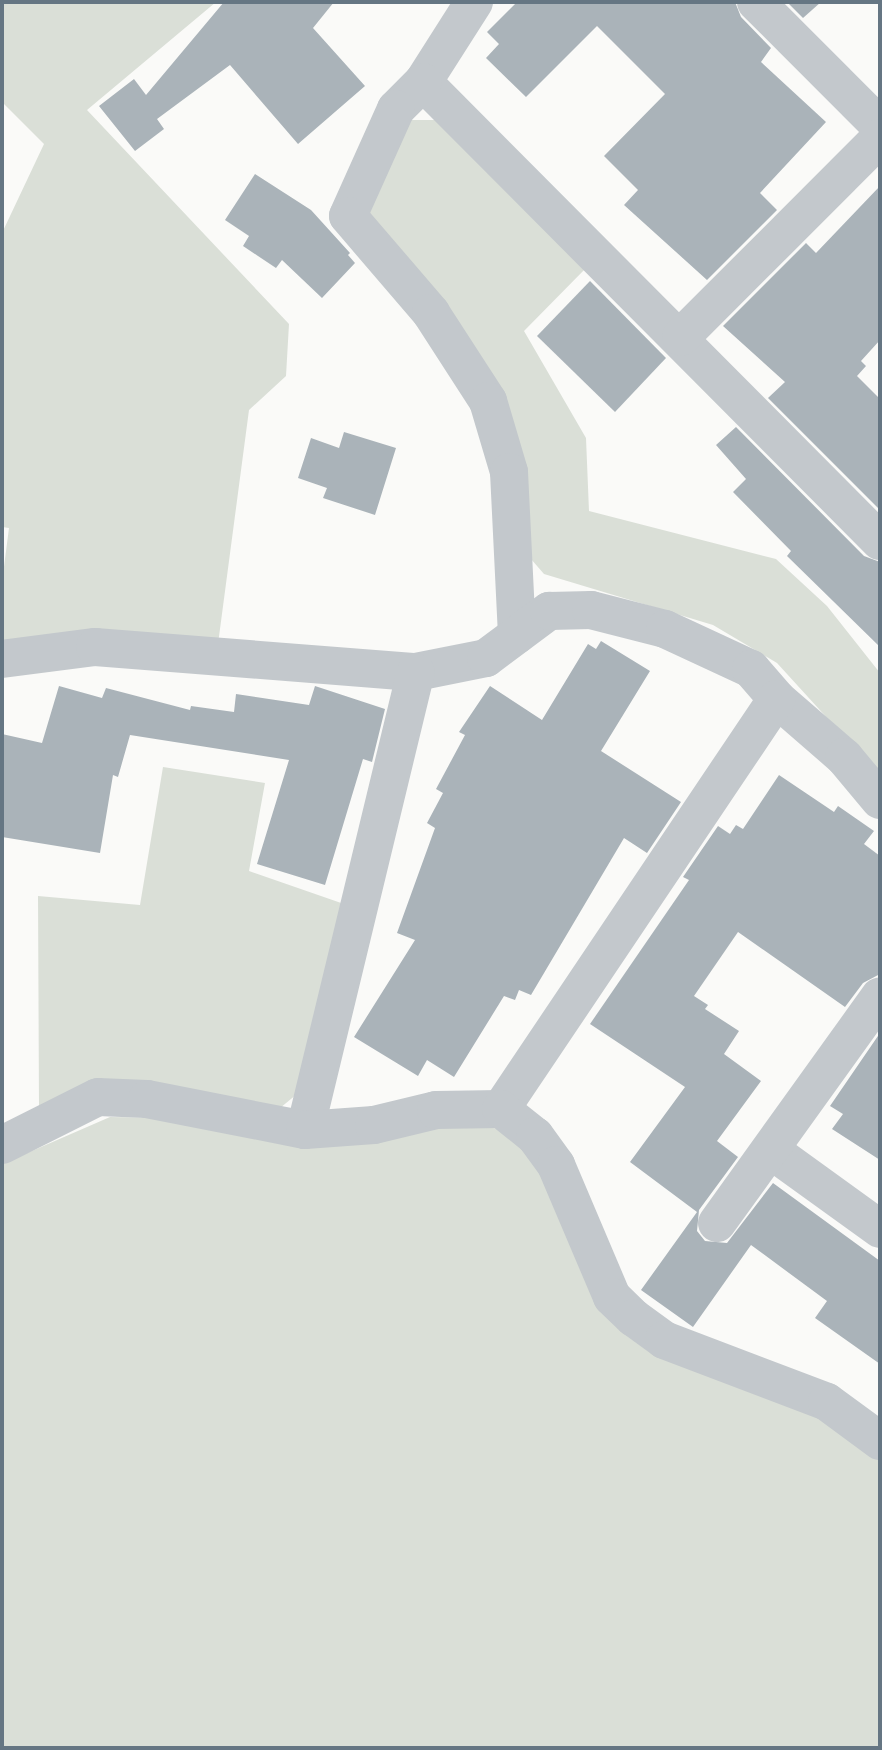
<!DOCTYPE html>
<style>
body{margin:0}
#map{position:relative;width:882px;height:1750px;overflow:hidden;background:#fafaf8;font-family:"Roboto Condensed",sans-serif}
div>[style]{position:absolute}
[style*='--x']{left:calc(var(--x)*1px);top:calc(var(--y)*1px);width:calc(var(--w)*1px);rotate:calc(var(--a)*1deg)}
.green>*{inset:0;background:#dadfd7}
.building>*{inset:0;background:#aab3b9}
.minor>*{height:38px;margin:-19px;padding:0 19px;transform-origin:19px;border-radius:19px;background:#c3c8cc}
span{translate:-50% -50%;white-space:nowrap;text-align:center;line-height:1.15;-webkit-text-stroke:7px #fff;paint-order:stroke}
.frame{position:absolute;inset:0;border:4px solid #657683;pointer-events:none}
</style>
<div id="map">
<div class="green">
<div style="clip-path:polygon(2px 2px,216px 2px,87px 110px,289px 324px,286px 376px,249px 410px,218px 644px,2px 644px,2px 582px,9px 528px,2px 527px,2px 233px,44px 144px,2px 102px)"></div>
<div style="clip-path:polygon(411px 120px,443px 120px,587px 267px,524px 331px,586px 438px,589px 511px,776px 559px,827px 606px,880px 673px,880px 776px,777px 663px,713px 625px,544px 574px,531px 559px,517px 460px,361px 217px)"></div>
<div style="clip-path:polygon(163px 767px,265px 783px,249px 871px,344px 904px,297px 1094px,274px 1113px,39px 1107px,38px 896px,140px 905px)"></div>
<div style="clip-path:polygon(110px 1117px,451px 1122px,500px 1129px,536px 1156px,613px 1320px,806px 1407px,880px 1461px,880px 1748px,2px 1748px,2px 1164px)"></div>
</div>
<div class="building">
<div style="clip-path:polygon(224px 2px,334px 2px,313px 28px,365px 86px,298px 144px,230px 65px,157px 119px,164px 129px,135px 151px,99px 106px,134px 79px,146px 95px)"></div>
<div style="clip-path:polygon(517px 2px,735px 2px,741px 17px,771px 48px,761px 62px,826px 122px,760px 193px,777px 210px,707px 280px,624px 205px,638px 190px,604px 156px,665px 94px,597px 26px,526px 97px,486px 58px,499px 44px,487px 32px)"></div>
<div style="clip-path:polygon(787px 2px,821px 2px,803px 18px)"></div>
<div style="clip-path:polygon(255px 174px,311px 210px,350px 253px,348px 255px,355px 263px,322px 298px,282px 260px,276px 268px,243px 246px,249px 236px,225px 220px)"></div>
<div style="clip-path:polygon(880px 186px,880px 340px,861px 361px,866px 366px,857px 376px,880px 399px,880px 510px,768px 398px,785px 382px,723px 326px,806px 243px,816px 253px)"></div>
<div style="clip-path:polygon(590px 281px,666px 358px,615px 412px,537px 336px)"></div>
<div style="clip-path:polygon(736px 427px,864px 556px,880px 562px,880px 647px,787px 556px,791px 551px,733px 492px,746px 479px,716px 445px)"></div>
<div style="clip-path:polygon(344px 432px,396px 448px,375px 515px,323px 498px,327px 488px,298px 478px,311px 438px,339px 448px)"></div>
<div style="clip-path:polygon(601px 641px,650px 671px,601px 751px,681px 802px,647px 853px,624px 838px,531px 995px,519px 990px,515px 1000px,504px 996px,454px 1077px,427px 1060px,418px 1076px,354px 1037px,415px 940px,397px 933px,435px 828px,427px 823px,443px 793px,436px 789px,465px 735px,459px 732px,490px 686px,542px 720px,588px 644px,596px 649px)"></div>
<div style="clip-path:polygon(59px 686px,102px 698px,106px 688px,190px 710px,191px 706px,234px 712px,236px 694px,309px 705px,315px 686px,385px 709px,372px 762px,363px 759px,325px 885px,257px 864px,289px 760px,130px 735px,118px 777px,113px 775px,100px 853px,2px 837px,2px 734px,42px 743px)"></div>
<div style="clip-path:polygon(779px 775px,834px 812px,838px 806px,874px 831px,864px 844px,880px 856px,880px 974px,863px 983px,845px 1007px,738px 932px,694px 996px,708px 1005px,705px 1009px,739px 1031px,724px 1054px,761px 1081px,717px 1141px,738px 1157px,699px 1210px,697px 1231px,705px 1241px,727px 1243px,773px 1183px,880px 1261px,880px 1364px,815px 1318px,827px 1301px,751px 1245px,693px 1327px,641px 1290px,697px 1212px,630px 1162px,685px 1087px,590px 1024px,689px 880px,683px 877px,718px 826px,730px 834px,736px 825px,743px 829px)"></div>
<div style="clip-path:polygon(880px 1033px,880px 1160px,832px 1129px,843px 1114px,830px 1106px)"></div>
</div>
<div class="minor">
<div style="--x:474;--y:2;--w:95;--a:122.5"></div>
<div style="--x:423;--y:82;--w:648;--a:45.13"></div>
<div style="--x:756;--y:2;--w:175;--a:45"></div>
<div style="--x:423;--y:82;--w:38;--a:135"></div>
<div style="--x:396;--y:109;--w:117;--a:114.2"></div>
<div style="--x:348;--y:216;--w:128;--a:49.4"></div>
<div style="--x:431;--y:313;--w:105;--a:57.1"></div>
<div style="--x:488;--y:401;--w:74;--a:73.5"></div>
<div style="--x:509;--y:472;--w:163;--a:87.2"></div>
<div style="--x:681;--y:337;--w:281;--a:-45"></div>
<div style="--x:2;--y:659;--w:94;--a:-7.4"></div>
<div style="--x:95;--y:647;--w:322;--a:4.5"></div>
<div style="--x:416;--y:672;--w:71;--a:-11.3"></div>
<div style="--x:486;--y:658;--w:79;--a:-36.7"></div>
<div style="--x:549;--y:611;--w:42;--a:-1.4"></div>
<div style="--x:591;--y:610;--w:76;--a:14.4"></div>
<div style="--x:665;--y:629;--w:95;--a:24.9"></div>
<div style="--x:751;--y:669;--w:40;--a:49"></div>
<div style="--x:777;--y:699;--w:89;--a:40.9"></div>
<div style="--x:844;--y:757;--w:56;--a:50.1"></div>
<div style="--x:501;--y:1109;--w:494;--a:-56.1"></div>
<div style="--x:305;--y:1130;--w:471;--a:-76.4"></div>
<div style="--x:2;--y:1145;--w:107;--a:-26.6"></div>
<div style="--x:98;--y:1097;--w:49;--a:2.3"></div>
<div style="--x:147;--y:1099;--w:161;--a:11.1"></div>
<div style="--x:305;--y:1130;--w:69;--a:-4.1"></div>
<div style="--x:374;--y:1125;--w:64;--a:-13.6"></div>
<div style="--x:436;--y:1110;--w:65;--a:-0.9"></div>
<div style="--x:501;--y:1109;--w:43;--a:38.5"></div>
<div style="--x:535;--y:1136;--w:36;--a:54"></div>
<div style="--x:556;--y:1165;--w:143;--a:67"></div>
<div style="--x:612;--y:1297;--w:30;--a:44"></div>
<div style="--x:634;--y:1318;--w:37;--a:36"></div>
<div style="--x:664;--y:1340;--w:174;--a:20.8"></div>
<div style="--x:827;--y:1402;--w:66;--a:36.3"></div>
<div style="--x:772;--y:1151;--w:133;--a:35.8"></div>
<div style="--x:717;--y:1223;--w:279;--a:-54.3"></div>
</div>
<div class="frame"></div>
</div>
